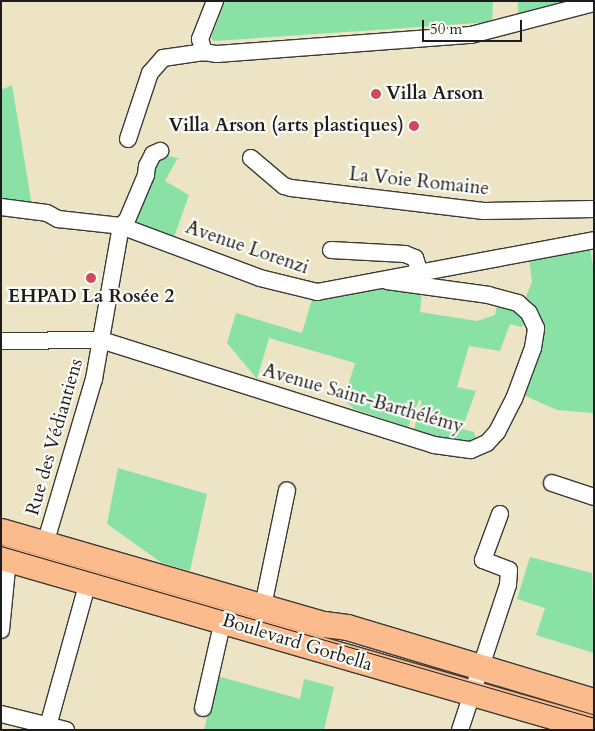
<!DOCTYPE html>
<meta charset="utf-8">
<style>
body{margin:0}
#map{position:relative;width:595px;height:731px;overflow:hidden;background:#ece4c4;font-family:Cardo,serif}
div>[style]{position:absolute}
[style*='--x']{left:calc(var(--x)*1px);top:calc(var(--y)*1px);width:calc(var(--w)*1px);rotate:calc(var(--a)*1deg)}
.green>*{inset:0;background:#89e1a5}
.roads{filter:drop-shadow(1px 0 #3b3a35) drop-shadow(-1px 0 #3b3a35) drop-shadow(0 1px #3b3a35) drop-shadow(0 -1px #3b3a35)}
.street>*{height:16px;margin:-8px;padding:0 8px;transform-origin:8px;border-radius:8px;background:#fff}
.primary>*{height:25px;margin:-12.5px;padding:0 12.5px;transform-origin:12.5px;border-radius:12.5px;background:#fbbb8d}
.tram>*{height:1px;margin:-0.5px;padding:0 0.5px;transform-origin:0.5px;border-radius:0.5px;background:#1c1c1c}
.dots>*{width:14px;height:14px;translate:-50% -50%;box-sizing:border-box;border:2px solid #fdfcf7;border-radius:50%}
span{translate:-50% -50%;white-space:nowrap;text-align:center;line-height:1.15;-webkit-text-stroke:4.5px #fdfcf7;paint-order:stroke}
.poi-label{font-size:19px;color:#1c1c1c;font-weight:700}
.left{translate:0 -50%;text-align:left}
.right{translate:-100% -50%;text-align:right}
.street-label{font-size:19px;color:#1c1c1c}
.frame{position:absolute;inset:0;border:2px solid #1c1c1c;pointer-events:none}
.scale{position:absolute;left:422px;top:20px;width:100px;height:22px;box-sizing:border-box;border:2px solid #1c1c1c;border-top:0;padding-left:6px;font-size:15px;line-height:18px;white-space:nowrap;color:#1c1c1c;-webkit-text-stroke:4px #fdfcf7;paint-order:stroke}
</style>
<div id="map">
<div class="green">
<div style="clip-path:polygon(225px 1px,493px 1px,492px 22px,214px 41px,211px 38px)"></div>
<div style="clip-path:polygon(518px 1px,544px 2px,563px 1px,518px 15px)"></div>
<div style="clip-path:polygon(12px 85px,32px 206px,1px 202px,1px 90px)"></div>
<div style="clip-path:polygon(162px 154px,181px 159px,177px 159px,165px 181px,189px 195px,174px 237px,131px 221px)"></div>
<div style="clip-path:polygon(590px 246px,594px 274px,594px 413px,557px 410px,519px 393px,543px 337px,524px 301px,532px 282px,529px 258px)"></div>
<div style="clip-path:polygon(382px 286px,422px 291px,420px 312px,477px 321px,495px 315px,498px 301px,516px 308px,525px 324px,521px 327px,510px 324px,500px 351px,469px 346px,457px 387px,476px 391px,462px 429px,474px 432px,477px 443px,440px 439px,414px 429px,422px 401px,419px 400px,408px 427px,354px 409px,344px 400px,355px 363px,269px 338px,257px 379px,227px 343px,236px 313px,302px 333px,313px 296px)"></div>
<div style="clip-path:polygon(118px 468px,207px 494px,190px 571px,162px 563px,107px 524px)"></div>
<div style="clip-path:polygon(530px 557px,592px 573px,594px 653px,536px 635px,545px 608px,517px 599px)"></div>
<div style="clip-path:polygon(217px 676px,300px 699px,304px 679px,334px 687px,324px 730px,204px 730px)"></div>
</div>
<div class="roads">
<div class="street">
<div style="--x:215;--y:1;--w:41;--a:111.5"></div>
<div style="--x:200;--y:39;--w:14;--a:73"></div>
<div style="--x:204;--y:52;--w:13;--a:9"></div>
<div style="--x:217;--y:54;--w:255;--a:-4.3"></div>
<div style="--x:471;--y:35;--w:127;--a:-14.6"></div>
<div style="--x:128;--y:139;--w:70;--a:-71.6"></div>
<div style="--x:150;--y:73;--w:20;--a:-49"></div>
<div style="--x:163;--y:58;--w:41;--a:-8.3"></div>
<div style="--x:251;--y:158;--w:43;--a:40.3"></div>
<div style="--x:284;--y:186;--w:7;--a:16"></div>
<div style="--x:291;--y:188;--w:194;--a:6.8"></div>
<div style="--x:484;--y:211;--w:110;--a:-1"></div>
<div style="--x:1;--y:207;--w:46;--a:7.4"></div>
<div style="--x:47;--y:213;--w:13;--a:29"></div>
<div style="--x:58;--y:219;--w:63;--a:6.3"></div>
<div style="--x:121;--y:226;--w:148;--a:20.5"></div>
<div style="--x:260;--y:278;--w:59;--a:13.8"></div>
<div style="--x:317;--y:292;--w:282;--a:-10.6"></div>
<div style="--x:121;--y:226;--w:8;--a:-45"></div>
<div style="--x:127;--y:220;--w:49;--a:-67.1"></div>
<div style="--x:146;--y:175;--w:9;--a:-84"></div>
<div style="--x:147;--y:166;--w:13;--a:-63"></div>
<div style="--x:153;--y:154;--w:8;--a:-23"></div>
<div style="--x:331;--y:250;--w:74;--a:3.1"></div>
<div style="--x:405;--y:254;--w:11;--a:22"></div>
<div style="--x:415;--y:258;--w:16;--a:72"></div>
<div style="--x:1;--y:341;--w:100;--a:-0.6"></div>
<div style="--x:101;--y:340;--w:349;--a:17.5"></div>
<div style="--x:434;--y:445;--w:37;--a:8"></div>
<div style="--x:471;--y:450;--w:17;--a:-24"></div>
<div style="--x:487;--y:443;--w:15;--a:-48"></div>
<div style="--x:497;--y:432;--w:37;--a:-63"></div>
<div style="--x:514;--y:399;--w:54;--a:-69.6"></div>
<div style="--x:533;--y:348;--w:20;--a:-81"></div>
<div style="--x:536;--y:328;--w:17;--a:-115"></div>
<div style="--x:529;--y:313;--w:15;--a:-138"></div>
<div style="--x:518;--y:303;--w:30;--a:-165"></div>
<div style="--x:489;--y:295;--w:103;--a:-172.2"></div>
<div style="--x:552;--y:483;--w:44;--a:18.4"></div>
<div style="--x:45;--y:544;--w:172;--a:-73.5"></div>
<div style="--x:94;--y:379;--w:155;--a:-80"></div>
<div style="--x:263;--y:606;--w:118;--a:-78.3"></div>
<div style="--x:1;--y:630;--w:71;--a:-84.4"></div>
<div style="--x:203;--y:708;--w:90;--a:-77.2"></div>
<div style="--x:1;--y:714;--w:67;--a:13.8"></div>
<div style="--x:48;--y:726;--w:149;--a:-74.5"></div>
<div style="--x:460;--y:730;--w:153;--a:-71.7"></div>
<div style="--x:508;--y:585;--w:15;--a:-86"></div>
<div style="--x:509;--y:570;--w:28;--a:-159"></div>
<div style="--x:483;--y:560;--w:49;--a:-69.7"></div>
</div>
<div class="primary">
<div style="--x:1;--y:531;--w:336;--a:16.1"></div>
<div style="--x:324;--y:624;--w:23;--a:7"></div>
<div style="--x:347;--y:627;--w:258;--a:16.7"></div>
<div style="--x:1;--y:557;--w:617;--a:16.09"></div>
</div>
</div>
<div class="tram">
<div style="--x:1;--y:546;--w:617;--a:16.17"></div>
</div>
<div class="dots">
<div style="left:376px;top:94px;background:#d1495b"></div>
<div style="left:414px;top:126px;background:#d1495b"></div>
<div style="left:91px;top:278px;background:#d1495b"></div>
</div>
<div class="poi-label">
<span class="left" style="left:386px;top:94px">Villa Arson</span>
<span class="right" style="left:404px;top:126px">Villa Arson (arts plastiques)</span>
<span style="left:91px;top:297px">EHPAD La Rosée 2</span>
</div>
<div class="street-label">
<span style="left:419px;top:182px;rotate:6deg">La Voie Romaine</span>
<span style="left:247px;top:248px;rotate:19deg">Avenue Lorenzi</span>
<span style="left:363px;top:399px;rotate:16deg">Avenue Saint-Barthélémy</span>
<span style="left:55px;top:437px;rotate:-74deg">Rue des Védiantiens</span>
<span style="left:297px;top:643px;rotate:17deg">Boulevard Gorbella</span>
</div>
<div class="frame"></div>
<div class="scale">50 m</div>
</div>
